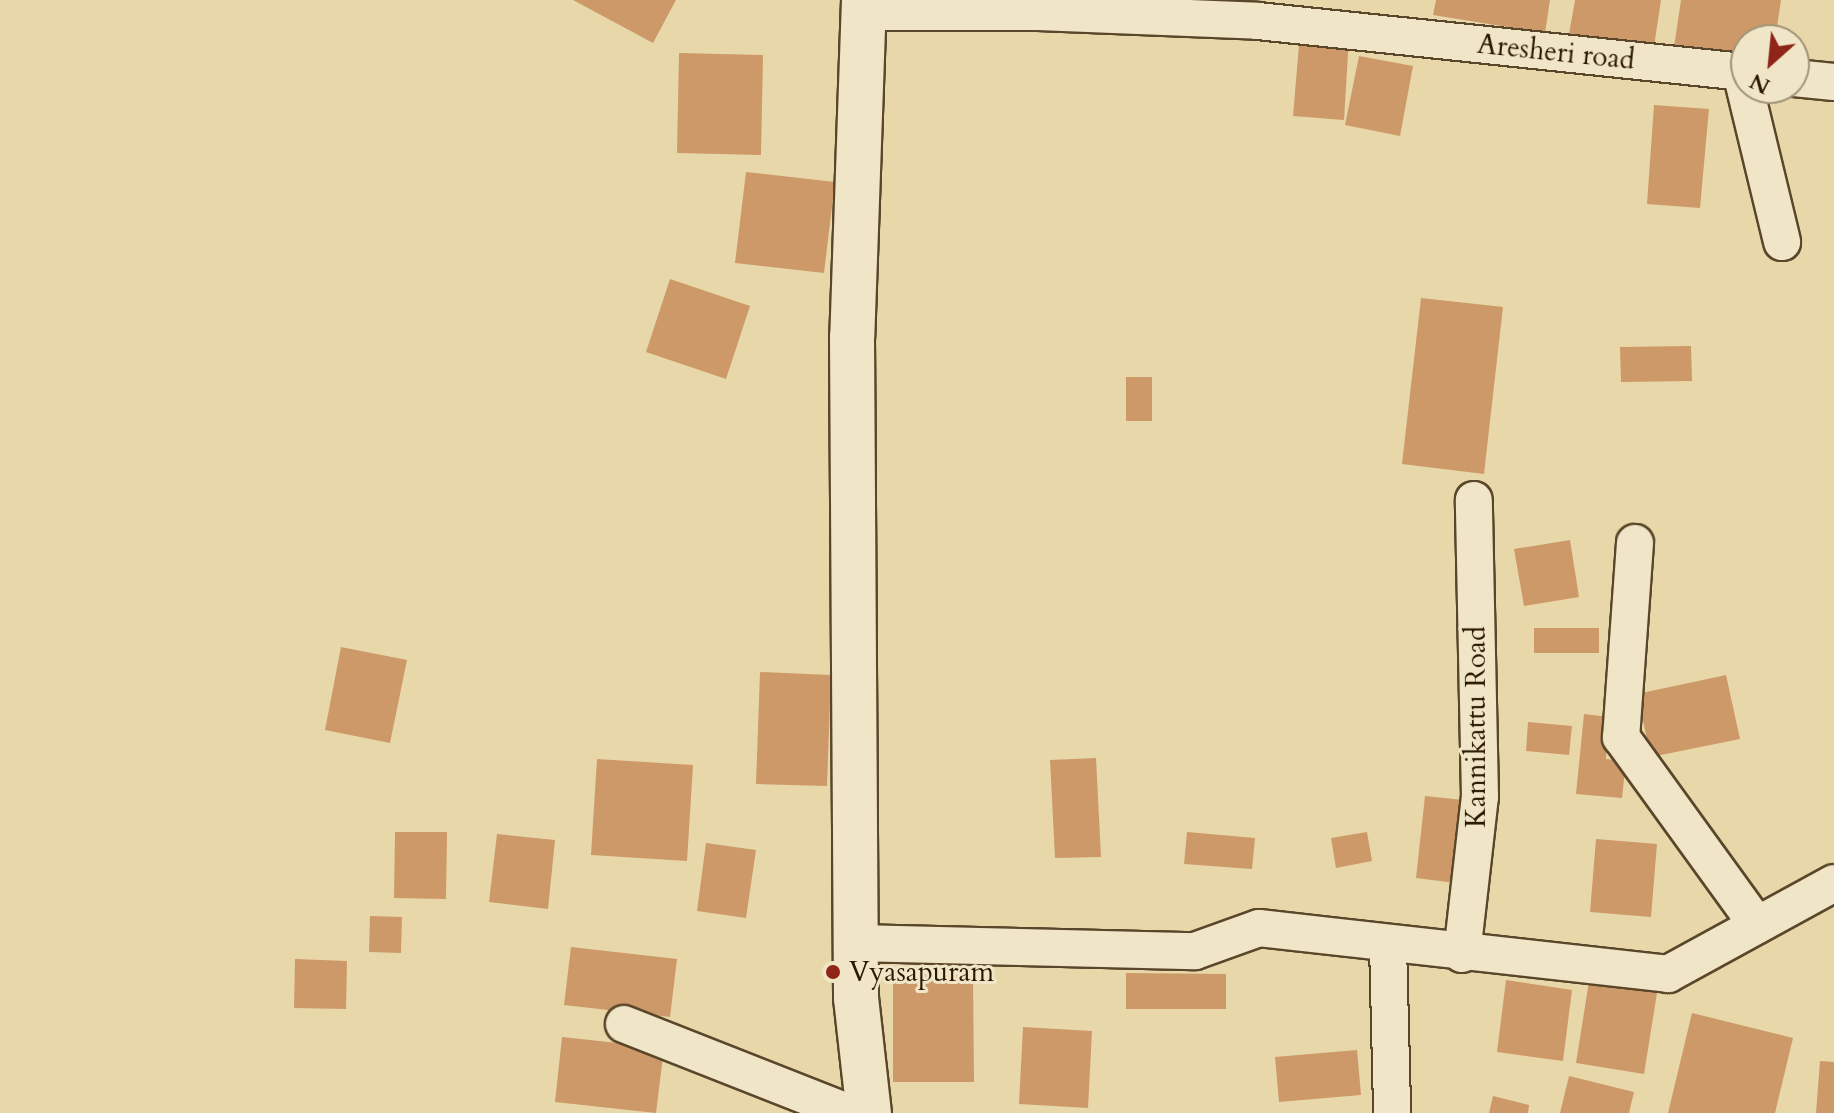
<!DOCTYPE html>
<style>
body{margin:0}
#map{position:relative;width:1834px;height:1113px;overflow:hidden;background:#e8d8a9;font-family:Cardo,serif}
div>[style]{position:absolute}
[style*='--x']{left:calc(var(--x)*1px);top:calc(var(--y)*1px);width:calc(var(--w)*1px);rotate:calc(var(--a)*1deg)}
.building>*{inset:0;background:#cd9969}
.roads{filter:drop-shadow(2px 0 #5a462a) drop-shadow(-2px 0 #5a462a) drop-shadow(0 2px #5a462a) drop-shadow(0 -2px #5a462a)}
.street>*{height:36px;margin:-18px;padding:0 18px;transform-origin:18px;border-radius:18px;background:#f0e6c7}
.secondary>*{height:44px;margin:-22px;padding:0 22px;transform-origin:22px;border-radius:22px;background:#f0e6c7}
.dots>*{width:22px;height:22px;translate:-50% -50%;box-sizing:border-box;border:4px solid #f0e6c7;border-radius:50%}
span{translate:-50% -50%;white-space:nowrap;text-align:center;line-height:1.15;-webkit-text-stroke:6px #f0e6c7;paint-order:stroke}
.street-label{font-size:28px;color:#2b1600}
.poi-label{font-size:28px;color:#2b1600}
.left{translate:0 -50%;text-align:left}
.north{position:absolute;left:1730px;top:24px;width:80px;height:80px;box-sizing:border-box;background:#f0e6c7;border:2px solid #a19377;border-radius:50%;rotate:207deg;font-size:22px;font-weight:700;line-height:32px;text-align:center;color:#2b1600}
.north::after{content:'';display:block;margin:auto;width:28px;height:36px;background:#8f2418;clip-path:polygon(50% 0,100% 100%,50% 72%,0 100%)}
</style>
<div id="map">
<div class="building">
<div style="clip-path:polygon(573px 0,676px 0,653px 43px)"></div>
<div style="clip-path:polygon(1436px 0,1550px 0,1545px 33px,1433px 15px)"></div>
<div style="clip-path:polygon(1575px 0,1661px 0,1653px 53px,1568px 40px)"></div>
<div style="clip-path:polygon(1681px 0,1781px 0,1775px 40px,1746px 40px,1746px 58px,1674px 47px)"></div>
<div style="clip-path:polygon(1300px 33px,1349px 37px,1344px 120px,1293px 116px)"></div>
<div style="clip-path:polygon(679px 53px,763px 55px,761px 155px,677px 153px)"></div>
<div style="clip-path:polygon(1359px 56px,1413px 66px,1400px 136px,1345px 125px)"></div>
<div style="clip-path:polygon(1654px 105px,1709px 109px,1700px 208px,1647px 204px)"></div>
<div style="clip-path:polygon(746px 172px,835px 182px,824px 273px,735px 263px)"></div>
<div style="clip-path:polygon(670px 279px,750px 306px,726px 379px,646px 352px)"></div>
<div style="clip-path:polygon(1421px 298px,1503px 307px,1484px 474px,1402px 464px)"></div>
<div style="clip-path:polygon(1691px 346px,1692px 381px,1621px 382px,1620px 347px)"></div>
<div style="clip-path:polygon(1126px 377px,1152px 377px,1152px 421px,1126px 421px)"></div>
<div style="clip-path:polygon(1570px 540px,1579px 597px,1524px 606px,1514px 549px)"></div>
<div style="clip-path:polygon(1534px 628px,1599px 628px,1599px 653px,1534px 653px)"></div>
<div style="clip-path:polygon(341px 647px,407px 660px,390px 743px,325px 730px)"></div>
<div style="clip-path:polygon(760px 672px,831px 675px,827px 786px,756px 784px)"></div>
<div style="clip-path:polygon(1726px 675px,1740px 739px,1651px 757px,1637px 694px)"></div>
<div style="clip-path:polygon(1584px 714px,1609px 717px,1606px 759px,1626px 761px,1622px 798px,1576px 794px)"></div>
<div style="clip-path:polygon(1528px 722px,1572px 726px,1569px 755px,1526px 751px)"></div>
<div style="clip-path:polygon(1096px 758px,1101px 857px,1055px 858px,1050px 760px)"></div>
<div style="clip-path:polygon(597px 759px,693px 765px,687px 861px,591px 855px)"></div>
<div style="clip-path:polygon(1425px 796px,1473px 801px,1463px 884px,1416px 878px)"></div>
<div style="clip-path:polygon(395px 832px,447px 832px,446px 899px,394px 898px)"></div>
<div style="clip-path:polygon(1187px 832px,1255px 838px,1252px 869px,1184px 864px)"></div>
<div style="clip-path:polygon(1367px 832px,1372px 861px,1336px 868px,1331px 838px)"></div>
<div style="clip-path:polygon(497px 834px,555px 840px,548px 909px,489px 902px)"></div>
<div style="clip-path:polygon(1596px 839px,1657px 844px,1651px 917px,1590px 912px)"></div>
<div style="clip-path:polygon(706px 843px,756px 850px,746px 918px,697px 911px)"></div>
<div style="clip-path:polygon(370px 916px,402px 917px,401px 953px,369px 952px)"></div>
<div style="clip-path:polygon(571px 947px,677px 959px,670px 1017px,564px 1005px)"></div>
<div style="clip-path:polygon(295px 959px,347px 961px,346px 1009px,294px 1008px)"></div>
<div style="clip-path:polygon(1126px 973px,1226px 974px,1226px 1009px,1126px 1009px)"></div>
<div style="clip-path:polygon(893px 974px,973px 975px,974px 1082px,893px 1082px)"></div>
<div style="clip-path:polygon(1590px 975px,1658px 987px,1644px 1074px,1576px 1063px)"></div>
<div style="clip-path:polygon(1506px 980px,1572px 990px,1563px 1061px,1497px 1052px)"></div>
<div style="clip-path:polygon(1692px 1013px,1793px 1038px,1775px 1113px,1668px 1113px)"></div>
<div style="clip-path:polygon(1023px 1027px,1092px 1031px,1088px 1108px,1019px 1104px)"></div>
<div style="clip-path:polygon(562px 1037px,664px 1048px,656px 1113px,555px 1102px)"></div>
<div style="clip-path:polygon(1357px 1050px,1361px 1095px,1279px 1102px,1275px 1057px)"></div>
<div style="clip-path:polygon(1820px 1061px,1834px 1062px,1834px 1113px,1816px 1113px)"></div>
<div style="clip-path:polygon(1569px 1076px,1634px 1092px,1629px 1113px,1560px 1113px)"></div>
<div style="clip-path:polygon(1493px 1096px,1529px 1105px,1528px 1113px,1489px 1113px)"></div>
</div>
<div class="roads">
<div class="street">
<div style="--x:863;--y:12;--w:175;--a:0"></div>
<div style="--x:1038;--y:12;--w:220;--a:2.3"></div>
<div style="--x:1258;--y:21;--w:491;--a:6"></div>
<div style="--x:1741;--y:72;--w:175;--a:76.4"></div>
<div style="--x:1794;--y:78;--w:40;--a:5.7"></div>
<div style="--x:1635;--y:543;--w:195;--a:94.1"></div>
<div style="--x:1621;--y:737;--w:232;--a:54.1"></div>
<div style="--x:856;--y:943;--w:339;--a:1.4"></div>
<div style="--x:1195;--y:951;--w:68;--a:-19.8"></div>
<div style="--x:1259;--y:928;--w:412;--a:6.4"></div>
<div style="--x:1668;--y:974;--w:189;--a:-28.7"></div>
<div style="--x:1388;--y:944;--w:169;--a:88.6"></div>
<div style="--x:1462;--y:954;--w:158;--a:-83.5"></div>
<div style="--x:1480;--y:797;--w:297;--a:-91.2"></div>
<div style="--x:624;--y:1024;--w:243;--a:21.5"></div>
</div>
<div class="secondary">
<div style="--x:864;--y:0;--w:337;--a:92"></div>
<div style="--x:852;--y:337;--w:661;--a:89.65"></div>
<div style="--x:856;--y:998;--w:116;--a:83.6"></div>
</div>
</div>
<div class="dots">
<div style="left:833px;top:972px;background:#8f2418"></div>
</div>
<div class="street-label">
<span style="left:1556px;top:52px;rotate:6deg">Aresheri road</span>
<span style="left:1476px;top:727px;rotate:-90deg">Kannikattu Road</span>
</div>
<div class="poi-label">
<span class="left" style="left:849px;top:972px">Vyasapuram</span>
</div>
<div class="north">N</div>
</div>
